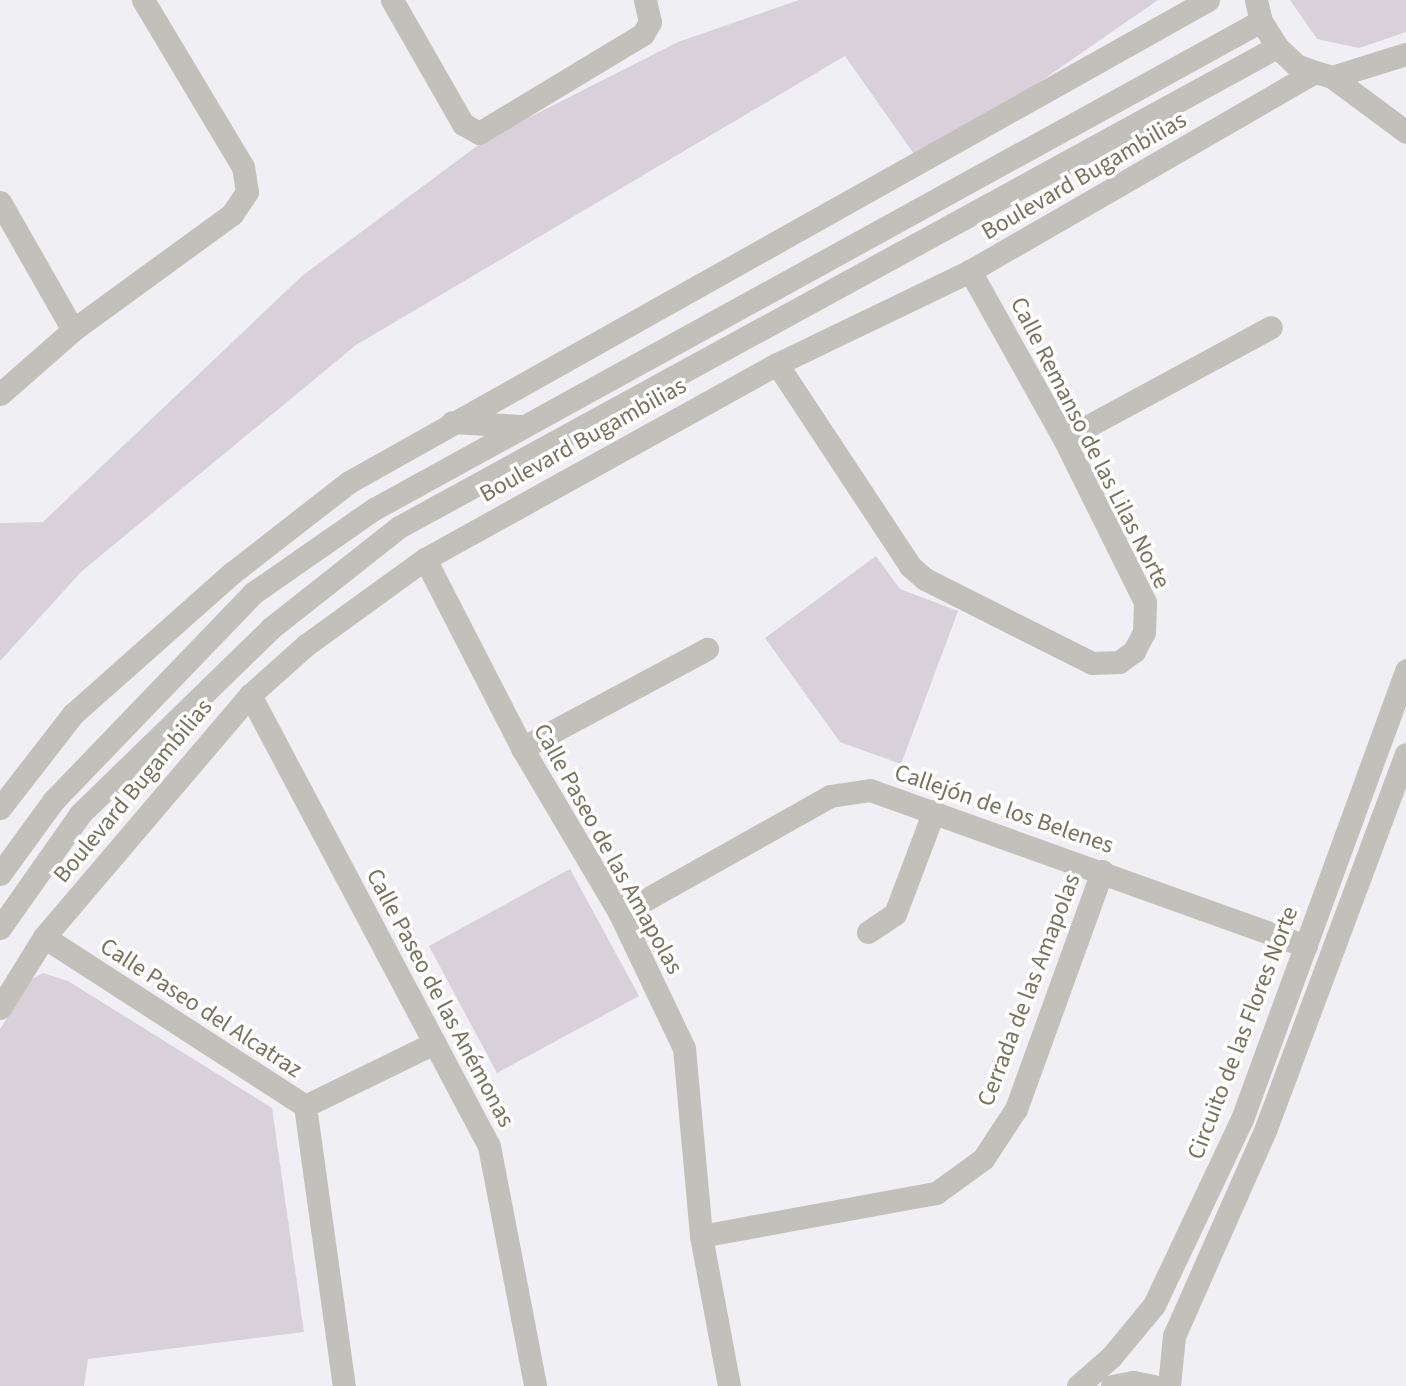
<!DOCTYPE html>
<meta charset="utf-8">
<style>
body{margin:0}
#map{position:relative;width:1406px;height:1386px;overflow:hidden;background:#f0eff4;font-family:"Source Sans 3",sans-serif}
div>[style]{position:absolute}
[style*='--x']{left:calc(var(--x)*1px);top:calc(var(--y)*1px);width:calc(var(--w)*1px);rotate:calc(var(--a)*1deg)}
.green>*{inset:0;background:#d9d1da}
.minor>*{height:23px;margin:-11.5px;padding:0 11.5px;transform-origin:11.5px;border-radius:11.5px;background:#c2c0ba}
span{translate:-50% -50%;white-space:nowrap;text-align:center;line-height:1.15;-webkit-text-stroke:7px #fff;paint-order:stroke}
.street-label{font-size:24px;color:#7a725f}
</style>
<div id="map">
<div class="green">
<div style="clip-path:polygon(799px 0,1158px 0,921px 164px,845px 56px,356px 345px,82px 571px,0 661px,0 523px,43px 522px,302px 276px,485px 140px,678px 42px)"></div>
<div style="clip-path:polygon(1290px 0,1406px 0,1406px 32px,1359px 48px,1317px 39px)"></div>
<div style="clip-path:polygon(876px 556px,900px 589px,958px 611px,901px 764px,840px 742px,765px 638px)"></div>
<div style="clip-path:polygon(570px 869px,639px 996px,497px 1073px,429px 946px)"></div>
<div style="clip-path:polygon(43px 973px,68px 981px,272px 1108px,304px 1332px,88px 1359px,84px 1386px,0 1386px,0 1029px,32px 979px)"></div>
</div>
<div class="minor">
<div style="--x:392;--y:0;--w:143;--a:60.2"></div>
<div style="--x:463;--y:124;--w:18;--a:29"></div>
<div style="--x:479;--y:133;--w:192;--a:-31.1"></div>
<div style="--x:643;--y:34;--w:14;--a:-60"></div>
<div style="--x:650;--y:22;--w:23;--a:-103"></div>
<div style="--x:1256;--y:0;--w:22;--a:77"></div>
<div style="--x:1261;--y:21;--w:31;--a:58"></div>
<div style="--x:1277;--y:47;--w:26;--a:43"></div>
<div style="--x:1296;--y:65;--w:20;--a:20"></div>
<div style="--x:1315;--y:72;--w:18;--a:16"></div>
<div style="--x:1332;--y:77;--w:77;--a:-17.3"></div>
<div style="--x:1332;--y:77;--w:92;--a:36.6"></div>
<div style="--x:0;--y:202;--w:147;--a:60.3"></div>
<div style="--x:777;--y:364;--w:242;--a:56.6"></div>
<div style="--x:910;--y:566;--w:20;--a:41"></div>
<div style="--x:925;--y:579;--w:187;--a:26.7"></div>
<div style="--x:1092;--y:663;--w:27;--a:-2"></div>
<div style="--x:1119;--y:662;--w:19;--a:-36"></div>
<div style="--x:1134;--y:651;--w:21;--a:-62"></div>
<div style="--x:1144;--y:632;--w:30;--a:-88"></div>
<div style="--x:1145;--y:602;--w:182;--a:-116.4"></div>
<div style="--x:1064;--y:439;--w:193;--a:-119.2"></div>
<div style="--x:0;--y:394;--w:97;--a:-41.2"></div>
<div style="--x:73;--y:330;--w:197;--a:-36.1"></div>
<div style="--x:232;--y:214;--w:27;--a:-56"></div>
<div style="--x:247;--y:192;--w:25;--a:-99"></div>
<div style="--x:243;--y:167;--w:195;--a:-120.9"></div>
<div style="--x:452;--y:422;--w:69;--a:3.3"></div>
<div style="--x:1064;--y:439;--w:235;--a:-28.4"></div>
<div style="--x:425;--y:559;--w:212;--a:62.8"></div>
<div style="--x:522;--y:748;--w:193;--a:59.4"></div>
<div style="--x:620;--y:914;--w:148;--a:64.5"></div>
<div style="--x:684;--y:1048;--w:189;--a:84.8"></div>
<div style="--x:701;--y:1236;--w:153;--a:79.4"></div>
<div style="--x:250;--y:695;--w:510;--a:62.08"></div>
<div style="--x:489;--y:1146;--w:244;--a:79.1"></div>
<div style="--x:522;--y:748;--w:210;--a:-28.2"></div>
<div style="--x:0;--y:808;--w:119;--a:-52.2"></div>
<div style="--x:73;--y:714;--w:213;--a:-41.6"></div>
<div style="--x:232;--y:573;--w:148;--a:-37.9"></div>
<div style="--x:349;--y:482;--w:985;--a:-29.3"></div>
<div style="--x:0;--y:874;--w:90;--a:-54"></div>
<div style="--x:53;--y:801;--w:289;--a:-46.1"></div>
<div style="--x:253;--y:593;--w:147;--a:-34.8"></div>
<div style="--x:374;--y:509;--w:1012;--a:-28.82"></div>
<div style="--x:620;--y:914;--w:241;--a:-29.3"></div>
<div style="--x:830;--y:796;--w:40;--a:-8.5"></div>
<div style="--x:870;--y:790;--w:463;--a:19.7"></div>
<div style="--x:0;--y:928;--w:139;--a:-54.9"></div>
<div style="--x:80;--y:814;--w:267;--a:-44.2"></div>
<div style="--x:271;--y:628;--w:163;--a:-38.3"></div>
<div style="--x:399;--y:527;--w:1001;--a:-28.67"></div>
<div style="--x:868;--y:932;--w:32;--a:-34"></div>
<div style="--x:895;--y:914;--w:110;--a:-69.3"></div>
<div style="--x:44;--y:937;--w:311;--a:32.9"></div>
<div style="--x:305;--y:1106;--w:283;--a:82.1"></div>
<div style="--x:0;--y:1008;--w:84;--a:-58.2"></div>
<div style="--x:44;--y:937;--w:318;--a:-49.6"></div>
<div style="--x:250;--y:695;--w:75;--a:-41.8"></div>
<div style="--x:306;--y:645;--w:147;--a:-35.9"></div>
<div style="--x:425;--y:559;--w:402;--a:-29"></div>
<div style="--x:777;--y:364;--w:214;--a:-25.7"></div>
<div style="--x:970;--y:271;--w:398;--a:-30"></div>
<div style="--x:305;--y:1106;--w:144;--a:-26"></div>
<div style="--x:701;--y:1236;--w:239;--a:-10.4"></div>
<div style="--x:936;--y:1193;--w:58;--a:-35.9"></div>
<div style="--x:983;--y:1159;--w:60;--a:-56.6"></div>
<div style="--x:1016;--y:1109;--w:253;--a:-70.1"></div>
<div style="--x:1078;--y:1386;--w:44;--a:-41.3"></div>
<div style="--x:1111;--y:1357;--w:67;--a:-50.4"></div>
<div style="--x:1154;--y:1305;--w:206;--a:-64.7"></div>
<div style="--x:1242;--y:1119;--w:478;--a:-69.9"></div>
<div style="--x:1112;--y:1386;--w:21;--a:-11"></div>
<div style="--x:1133;--y:1382;--w:20;--a:11"></div>
<div style="--x:1169;--y:1386;--w:50;--a:-84.3"></div>
<div style="--x:1174;--y:1336;--w:227;--a:-66.1"></div>
<div style="--x:1266;--y:1128;--w:399;--a:-69.5"></div>
</div>
<div class="street-label">
<span style="left:1084px;top:176px;rotate:-30deg">Boulevard Bugambilias</span>
<span style="left:583px;top:440px;rotate:-29deg">Boulevard Bugambilias</span>
<span style="left:1090px;top:443px;rotate:63deg">Calle Remanso de las Lilas Norte</span>
<span style="left:133px;top:791px;rotate:-50deg">Boulevard Bugambilias</span>
<span style="left:1004px;top:809px;rotate:19deg">Callejón de los Belenes</span>
<span style="left:608px;top:849px;rotate:61deg">Calle Paseo de las Amapolas</span>
<span style="left:1029px;top:990px;rotate:-69deg">Cerrada de las Amapolas</span>
<span style="left:440px;top:998px;rotate:62deg">Calle Paseo de las Anémonas</span>
<span style="left:201px;top:1008px;rotate:33deg">Calle Paseo del Alcatraz</span>
<span style="left:1243px;top:1033px;rotate:-69deg">Circuito de las Flores Norte</span>
</div>
</div>
